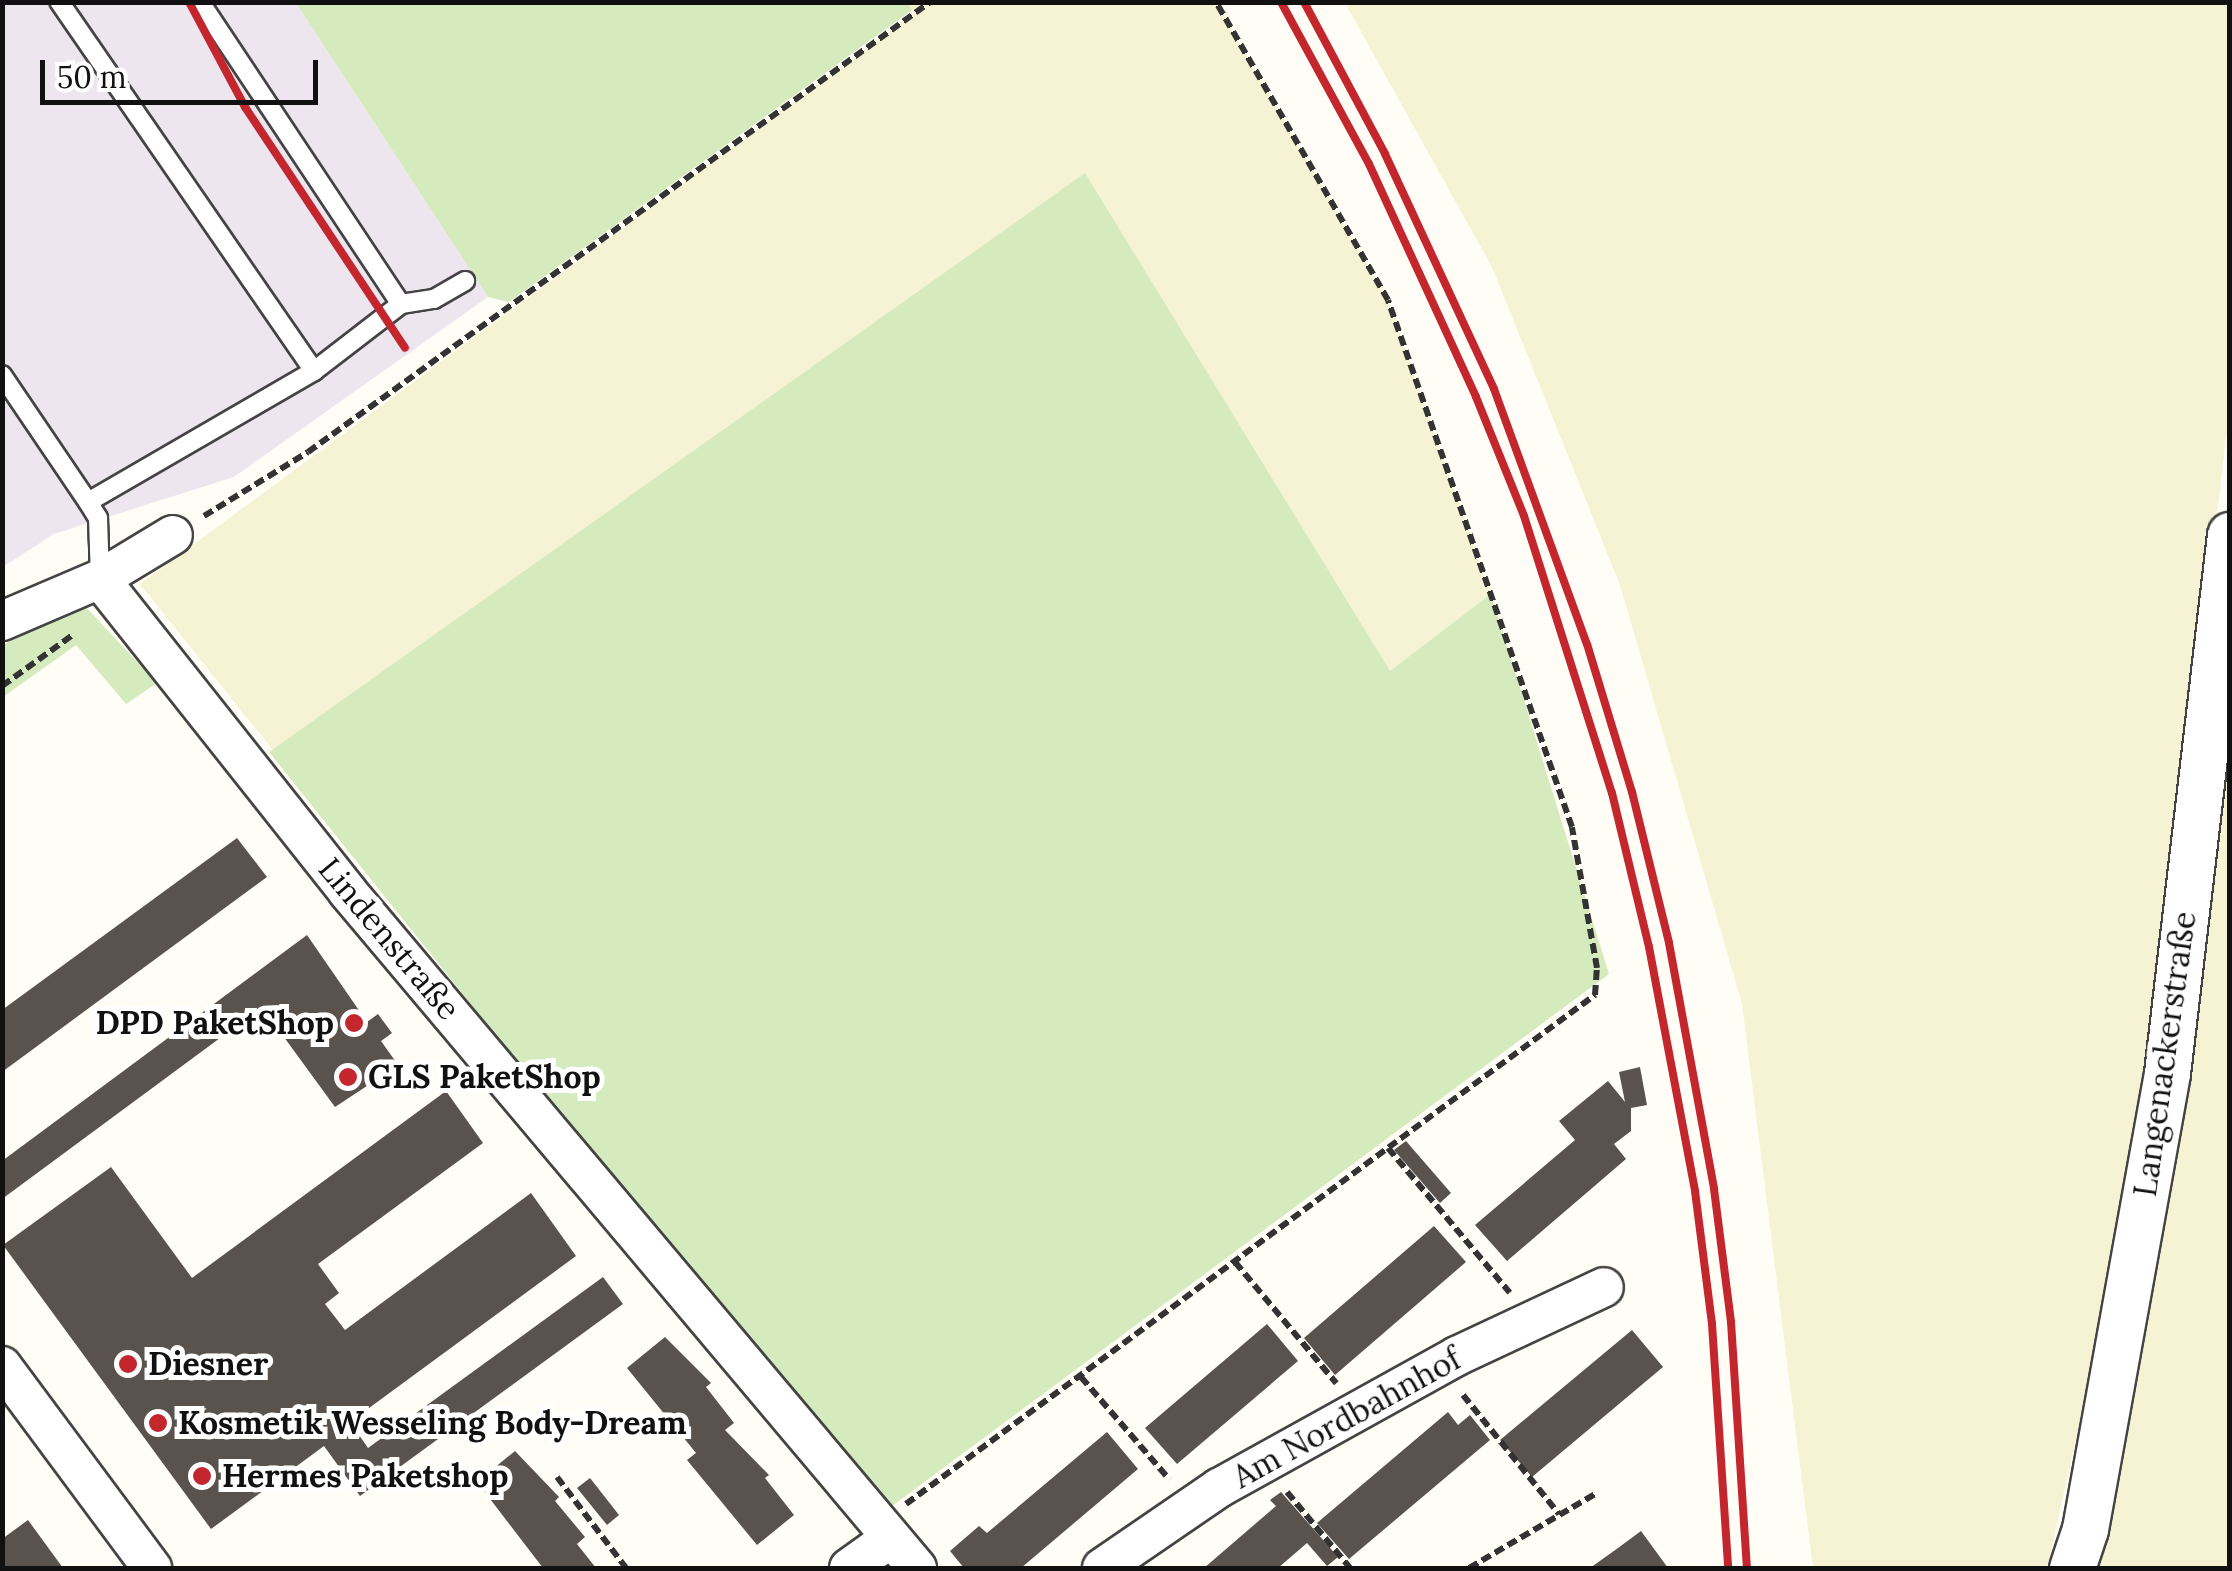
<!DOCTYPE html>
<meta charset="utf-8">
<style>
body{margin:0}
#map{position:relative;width:2232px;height:1571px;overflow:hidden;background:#fffdf5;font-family:Lora,serif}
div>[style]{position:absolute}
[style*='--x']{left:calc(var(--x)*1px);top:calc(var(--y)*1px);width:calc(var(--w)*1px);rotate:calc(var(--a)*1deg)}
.industrial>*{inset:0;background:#eee6ef}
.farmland>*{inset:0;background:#f6f3d4}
.green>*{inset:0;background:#d5ebbd}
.building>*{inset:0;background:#5a524d}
.path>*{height:6px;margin-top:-3px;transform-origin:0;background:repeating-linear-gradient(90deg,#333 0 10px,transparent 0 15px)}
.roads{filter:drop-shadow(2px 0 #444) drop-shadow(-2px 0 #444) drop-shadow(0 2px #444) drop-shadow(0 -2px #444)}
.service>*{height:18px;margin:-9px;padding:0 9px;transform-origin:9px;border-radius:9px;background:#fff}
.minor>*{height:38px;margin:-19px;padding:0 19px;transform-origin:19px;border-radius:19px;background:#fff}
.tertiary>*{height:45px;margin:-22.5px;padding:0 22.5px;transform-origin:22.5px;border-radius:22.5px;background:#fff}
.rail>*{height:8px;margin:-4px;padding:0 4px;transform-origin:4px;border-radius:4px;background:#c4262e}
.dots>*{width:28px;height:28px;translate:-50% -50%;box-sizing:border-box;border:5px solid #fff;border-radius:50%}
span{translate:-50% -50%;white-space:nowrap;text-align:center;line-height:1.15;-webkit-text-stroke:10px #fff;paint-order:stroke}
.street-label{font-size:32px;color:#111}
.poi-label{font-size:32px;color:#111;font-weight:700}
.right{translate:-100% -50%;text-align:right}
.left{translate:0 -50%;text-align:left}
.frame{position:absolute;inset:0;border:5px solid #111;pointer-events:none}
.scale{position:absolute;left:40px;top:60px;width:278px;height:45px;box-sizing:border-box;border:5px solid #111;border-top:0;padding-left:12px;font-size:30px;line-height:35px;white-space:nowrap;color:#111;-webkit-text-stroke:8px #fff;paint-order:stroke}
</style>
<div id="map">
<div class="industrial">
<div style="clip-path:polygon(3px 3px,296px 3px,488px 297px,234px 477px,54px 534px,3px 567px)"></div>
</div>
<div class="farmland">
<div style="clip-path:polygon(1216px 2px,1388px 300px,1491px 594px,661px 1235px,140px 584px,914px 13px,907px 3px)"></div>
<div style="clip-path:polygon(1345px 3px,2229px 3px,2229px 413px,2143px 1141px,2047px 1568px,1813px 1568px,1742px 1004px,1620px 585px,1492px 267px)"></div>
<div style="clip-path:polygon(2229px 693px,2229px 1568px,2084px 1568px)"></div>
</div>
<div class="green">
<div style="clip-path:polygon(907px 2px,912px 10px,509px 302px,488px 297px,296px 3px)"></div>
<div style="clip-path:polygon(1085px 173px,1390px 671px,1491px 594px,1609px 974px,880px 1515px,269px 752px)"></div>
<div style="clip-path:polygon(83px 604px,157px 683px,126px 704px,76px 645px,3px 697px,3px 645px)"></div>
</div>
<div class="building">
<div style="clip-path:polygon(237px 838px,267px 877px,2px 1072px,2px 1010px)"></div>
<div style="clip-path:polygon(307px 935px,367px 1022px,378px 1014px,392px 1033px,381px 1041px,396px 1062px,376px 1080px,335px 1107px,262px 1007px,2px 1199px,2px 1161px)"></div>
<div style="clip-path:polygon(1640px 1067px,1647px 1105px,1631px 1108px,1631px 1131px,1614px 1144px,1626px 1159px,1507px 1261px,1475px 1225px,1575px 1140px,1559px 1121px,1608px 1081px,1625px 1102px,1619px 1072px)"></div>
<div style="clip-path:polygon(446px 1091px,483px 1143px,318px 1264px,339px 1293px,325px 1304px,345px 1330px,531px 1193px,576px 1256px,350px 1422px,368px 1448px,603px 1277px,623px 1304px,360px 1496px,324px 1446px,211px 1529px,3px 1245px,111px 1167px,192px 1278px)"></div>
<div style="clip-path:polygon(1406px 1141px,1451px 1193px,1440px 1203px,1394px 1150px)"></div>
<div style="clip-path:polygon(1434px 1226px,1466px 1262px,1335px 1375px,1304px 1338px)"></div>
<div style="clip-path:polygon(1267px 1324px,1298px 1361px,1177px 1464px,1145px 1428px)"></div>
<div style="clip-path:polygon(1632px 1330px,1663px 1367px,1532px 1477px,1500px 1440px)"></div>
<div style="clip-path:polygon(665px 1337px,711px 1383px,706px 1387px,734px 1423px,725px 1430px,769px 1475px,765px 1478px,794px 1515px,757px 1545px,687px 1460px,696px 1453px,627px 1368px)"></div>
<div style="clip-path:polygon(1448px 1412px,1458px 1425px,1470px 1415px,1490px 1440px,1349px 1559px,1317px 1523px)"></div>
<div style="clip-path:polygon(1107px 1432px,1138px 1469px,1021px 1568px,964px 1568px,950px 1551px,979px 1526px,987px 1533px)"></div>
<div style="clip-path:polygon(515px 1451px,559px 1497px,555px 1501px,585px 1537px,577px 1544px,596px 1568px,543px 1568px,477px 1482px)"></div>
<div style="clip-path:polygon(590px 1478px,619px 1515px,607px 1525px,577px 1488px)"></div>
<div style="clip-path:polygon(1281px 1492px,1338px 1557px,1327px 1566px,1307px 1543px,1278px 1568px,1204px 1568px,1276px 1506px,1270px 1500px)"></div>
<div style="clip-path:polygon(28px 1520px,63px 1568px,2px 1568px,2px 1539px)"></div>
<div style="clip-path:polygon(1641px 1531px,1668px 1568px,1590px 1568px,1618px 1548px)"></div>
</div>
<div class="path">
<div style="--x:204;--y:516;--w:122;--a:-31.6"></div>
<div style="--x:308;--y:452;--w:768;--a:-35.88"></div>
<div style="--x:2;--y:686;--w:89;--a:-35.8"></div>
<div style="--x:1388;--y:1148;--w:189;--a:49.9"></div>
<div style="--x:1235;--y:1262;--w:158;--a:50.1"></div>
<div style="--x:1081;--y:1377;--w:135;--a:49.2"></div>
<div style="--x:1463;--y:1395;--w:153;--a:51.1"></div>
<div style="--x:557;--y:1477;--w:114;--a:52.8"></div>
<div style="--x:1287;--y:1492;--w:99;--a:50.3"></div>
<div style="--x:906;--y:1504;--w:857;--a:-36.46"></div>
<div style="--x:1595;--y:995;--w:27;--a:-86"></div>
<div style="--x:1597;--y:968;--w:143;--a:-100.1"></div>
<div style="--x:1572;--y:827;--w:558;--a:-109.25"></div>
<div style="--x:1388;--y:300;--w:344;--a:-120"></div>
<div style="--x:1469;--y:1568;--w:146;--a:-30.4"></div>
</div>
<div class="roads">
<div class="service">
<div style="--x:200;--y:2;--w:363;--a:56.4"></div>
<div style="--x:401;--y:304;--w:110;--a:142.4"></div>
<div style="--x:401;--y:304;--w:33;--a:-9"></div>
<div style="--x:434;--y:299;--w:36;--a:-30"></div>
<div style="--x:2;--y:375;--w:153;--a:55.9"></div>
<div style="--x:88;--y:502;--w:261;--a:-30.1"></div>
<div style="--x:314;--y:371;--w:449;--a:-124.6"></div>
<div style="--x:88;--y:502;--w:19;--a:58"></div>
<div style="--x:98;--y:518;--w:61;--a:88.1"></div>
</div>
<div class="minor">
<div style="--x:100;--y:579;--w:398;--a:51.6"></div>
<div style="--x:347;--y:891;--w:885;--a:49.9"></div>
<div style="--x:2;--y:621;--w:107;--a:-23.2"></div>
<div style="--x:100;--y:579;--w:85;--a:-31.1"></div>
<div style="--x:2;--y:1366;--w:252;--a:53.4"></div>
<div style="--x:849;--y:1568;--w:52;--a:-35.5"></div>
<div style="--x:1102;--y:1568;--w:142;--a:-34.4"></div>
<div style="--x:1219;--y:1488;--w:272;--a:-29"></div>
<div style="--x:1457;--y:1356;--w:162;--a:-25.1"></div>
</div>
<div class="tertiary">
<div style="--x:2072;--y:1568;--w:41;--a:-71.6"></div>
<div style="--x:2085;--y:1529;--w:463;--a:-79.8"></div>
<div style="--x:2167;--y:1073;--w:542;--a:-83.32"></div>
</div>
</div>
<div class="rail">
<div style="--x:189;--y:2;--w:119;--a:61.9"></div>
<div style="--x:245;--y:107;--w:289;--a:56.4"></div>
<div style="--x:1281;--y:2;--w:184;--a:61.5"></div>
<div style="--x:1369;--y:164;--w:256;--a:65.3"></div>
<div style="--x:1476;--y:397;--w:128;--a:68"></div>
<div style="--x:1524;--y:516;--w:291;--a:72.4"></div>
<div style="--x:1612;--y:793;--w:158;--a:76.5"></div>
<div style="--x:1649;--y:947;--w:248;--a:79.3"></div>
<div style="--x:1695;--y:1191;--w:134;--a:82.7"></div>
<div style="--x:1712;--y:1324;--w:245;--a:86.2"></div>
<div style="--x:1304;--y:2;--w:172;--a:61.9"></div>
<div style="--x:1385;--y:154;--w:259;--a:65.1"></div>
<div style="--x:1494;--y:389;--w:271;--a:70"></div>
<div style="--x:1587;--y:644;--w:155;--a:73.1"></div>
<div style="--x:1632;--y:792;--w:155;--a:76.2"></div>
<div style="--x:1669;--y:943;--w:250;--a:79.6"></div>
<div style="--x:1714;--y:1189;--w:134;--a:82.7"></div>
<div style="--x:1731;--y:1322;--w:247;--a:86.3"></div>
</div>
<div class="dots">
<div style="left:354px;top:1023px;background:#c4262e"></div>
<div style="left:348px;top:1077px;background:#c4262e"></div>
<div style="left:128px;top:1364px;background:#c4262e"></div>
<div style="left:158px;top:1423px;background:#c4262e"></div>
<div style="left:202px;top:1476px;background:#c4262e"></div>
</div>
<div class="street-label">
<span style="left:389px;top:939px;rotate:50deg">Lindenstraße</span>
<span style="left:2165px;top:1054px;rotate:-82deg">Langenackerstraße</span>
<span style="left:1347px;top:1418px;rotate:-29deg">Am Nordbahnhof</span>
</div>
<div class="poi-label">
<span class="right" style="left:334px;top:1023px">DPD PaketShop</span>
<span class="left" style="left:368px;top:1077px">GLS PaketShop</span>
<span class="left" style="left:148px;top:1364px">Diesner</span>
<span class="left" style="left:178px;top:1423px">Kosmetik Wesseling Body-Dream</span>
<span class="left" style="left:222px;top:1476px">Hermes Paketshop</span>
</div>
<div class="frame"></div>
<div class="scale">50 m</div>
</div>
